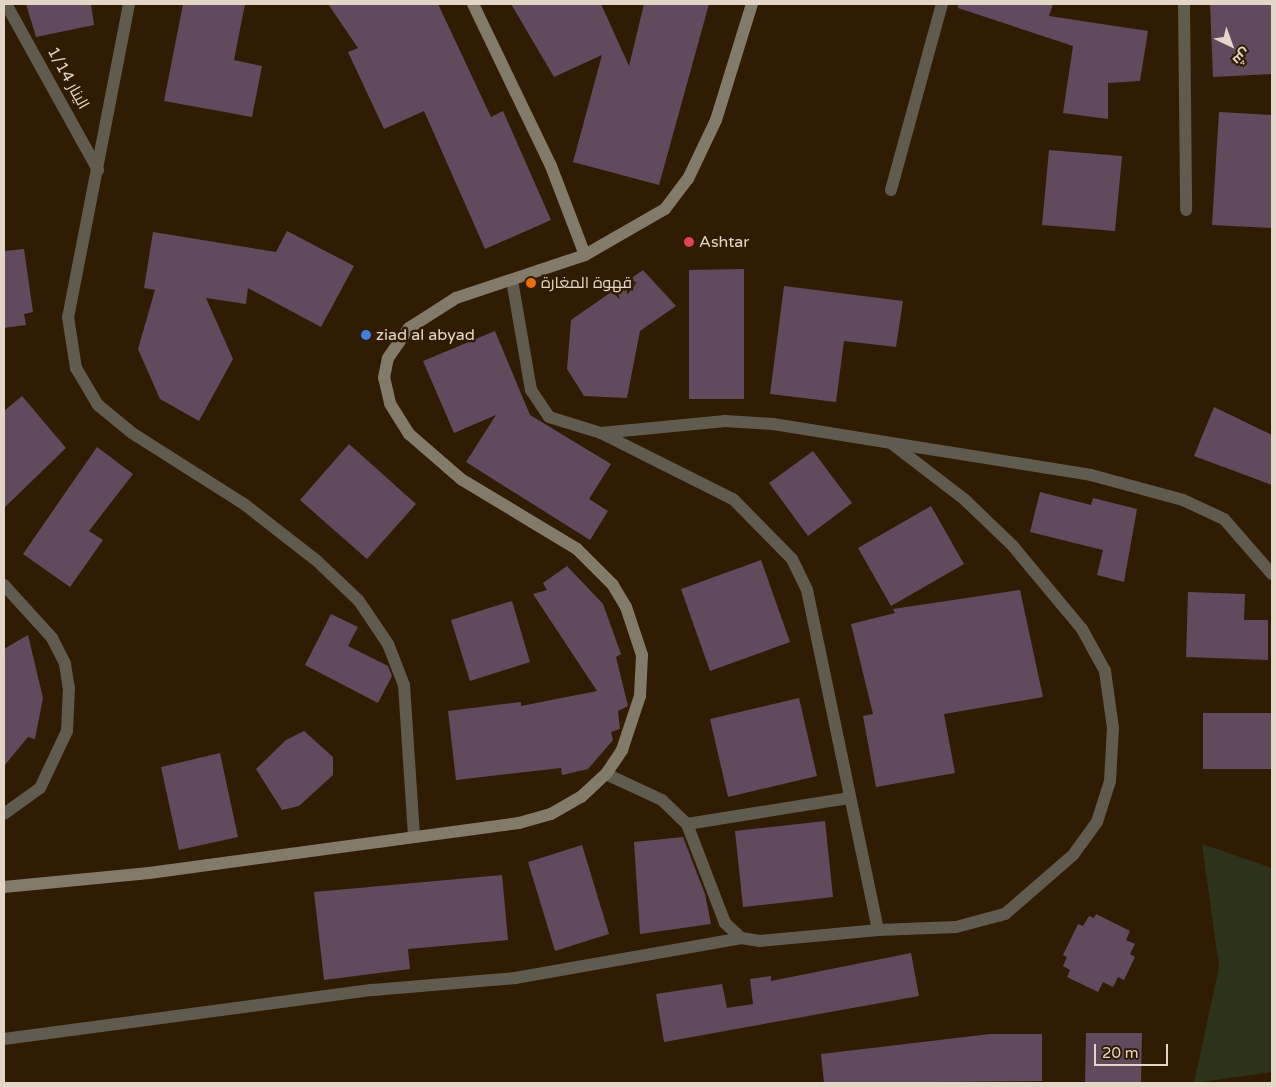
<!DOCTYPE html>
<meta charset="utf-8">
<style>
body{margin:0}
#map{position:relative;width:1276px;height:1087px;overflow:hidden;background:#301c03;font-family:"Varela Round",Cairo,sans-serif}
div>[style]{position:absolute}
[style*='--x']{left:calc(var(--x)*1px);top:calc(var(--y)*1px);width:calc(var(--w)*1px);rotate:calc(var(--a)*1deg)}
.green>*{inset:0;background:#2d331a}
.building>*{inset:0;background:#614a5d}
.minor>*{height:12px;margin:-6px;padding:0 6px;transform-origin:6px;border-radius:6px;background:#605b4f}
.secondary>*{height:12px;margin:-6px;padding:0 6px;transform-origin:6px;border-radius:6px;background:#837b69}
.dots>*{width:14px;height:14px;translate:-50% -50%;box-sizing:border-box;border:2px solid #301c03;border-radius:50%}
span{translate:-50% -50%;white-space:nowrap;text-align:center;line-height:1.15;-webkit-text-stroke:5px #301c03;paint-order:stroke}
.street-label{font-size:16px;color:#e3d6c7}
.poi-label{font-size:16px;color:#e3d6c7}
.left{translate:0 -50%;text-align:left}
.frame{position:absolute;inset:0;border:5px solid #e3d6c7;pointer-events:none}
.north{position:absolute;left:1206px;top:20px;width:50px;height:50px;-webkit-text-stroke:4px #301c03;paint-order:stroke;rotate:138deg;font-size:14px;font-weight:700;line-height:20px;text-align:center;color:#e3d6c7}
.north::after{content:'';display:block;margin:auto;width:18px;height:22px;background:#e3d6c7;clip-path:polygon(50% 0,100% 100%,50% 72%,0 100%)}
.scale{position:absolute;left:1094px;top:1044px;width:74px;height:22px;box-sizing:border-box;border:2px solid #e3d6c7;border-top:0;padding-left:6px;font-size:15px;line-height:18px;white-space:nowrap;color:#e3d6c7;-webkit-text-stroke:4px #301c03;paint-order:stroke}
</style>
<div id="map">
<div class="green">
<div style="clip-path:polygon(1202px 844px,1272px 868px,1272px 1072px,1194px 1083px,1219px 967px)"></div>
</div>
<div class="building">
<div style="clip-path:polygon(26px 4px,91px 4px,94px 25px,36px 37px)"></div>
<div style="clip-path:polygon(183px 4px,245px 4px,234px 60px,262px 66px,252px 117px,164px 101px)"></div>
<div style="clip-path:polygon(328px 4px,438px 4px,491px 117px,503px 111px,551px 220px,485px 249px,424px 111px,384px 129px,348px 52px,358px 48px)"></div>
<div style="clip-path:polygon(511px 4px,601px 4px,629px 66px,644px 4px,709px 4px,659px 185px,573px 162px,602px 55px,554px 77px)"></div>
<div style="clip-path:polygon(958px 4px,1053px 4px,1049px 16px,1148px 31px,1140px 81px,1108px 83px,1108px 119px,1063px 113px,1073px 46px,958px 8px)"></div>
<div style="clip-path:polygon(1210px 4px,1272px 4px,1272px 74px,1213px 77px)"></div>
<div style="clip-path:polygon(1219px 112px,1272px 115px,1272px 228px,1212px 225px)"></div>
<div style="clip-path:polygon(1049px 150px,1122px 156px,1115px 231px,1042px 225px)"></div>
<div style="clip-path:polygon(287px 231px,354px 266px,321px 327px,248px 288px,246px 304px,206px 298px,233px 359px,199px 421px,160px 399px,138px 349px,155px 290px,144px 288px,153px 232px,276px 252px)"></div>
<div style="clip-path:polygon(24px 249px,33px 312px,24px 314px,26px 325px,4px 328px,4px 251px)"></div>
<div style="clip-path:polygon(744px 269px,744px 399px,689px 399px,689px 270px)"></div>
<div style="clip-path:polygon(643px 270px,676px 306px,640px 331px,627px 398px,584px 396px,567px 369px,571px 320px)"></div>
<div style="clip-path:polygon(784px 286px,903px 301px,896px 347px,844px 341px,836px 402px,770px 394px)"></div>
<div style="clip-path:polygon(495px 331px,530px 415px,611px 464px,589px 499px,608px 511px,590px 540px,466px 462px,496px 415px,454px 433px,423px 361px)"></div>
<div style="clip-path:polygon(22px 396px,66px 448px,4px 508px,4px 411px)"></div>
<div style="clip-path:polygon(1214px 407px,1272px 435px,1272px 485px,1194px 456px)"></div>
<div style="clip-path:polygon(349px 444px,416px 504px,367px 559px,300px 500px)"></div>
<div style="clip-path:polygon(97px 447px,133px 474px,89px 531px,103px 540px,70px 587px,23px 554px)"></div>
<div style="clip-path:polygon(813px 451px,852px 503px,808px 536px,769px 483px)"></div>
<div style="clip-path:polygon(1040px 492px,1091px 505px,1093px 498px,1137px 509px,1124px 582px,1097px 575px,1103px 550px,1030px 532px)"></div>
<div style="clip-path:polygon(931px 506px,964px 564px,891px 606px,858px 548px)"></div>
<div style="clip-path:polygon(761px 560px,790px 642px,710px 671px,681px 589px)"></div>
<div style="clip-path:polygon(567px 566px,603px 604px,621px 654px,616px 657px,628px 706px,618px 711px,620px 729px,611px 732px,613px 740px,588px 769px,562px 775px,561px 768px,456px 780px,448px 711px,521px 702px,521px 706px,597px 691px,533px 594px,547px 590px,543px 583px)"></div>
<div style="clip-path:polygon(1020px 590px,1043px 697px,944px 714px,955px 773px,876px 787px,863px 716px,873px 714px,851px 624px,895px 613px,893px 609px)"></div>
<div style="clip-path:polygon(1188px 592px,1245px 594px,1244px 620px,1268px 620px,1268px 660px,1186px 657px)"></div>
<div style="clip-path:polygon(512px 601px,530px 662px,470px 681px,451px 620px)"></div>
<div style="clip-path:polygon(331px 614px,358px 627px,348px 646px,388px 666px,392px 676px,378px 703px,305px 665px)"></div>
<div style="clip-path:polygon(28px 635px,43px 698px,35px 739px,28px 737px,4px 766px,4px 649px)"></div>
<div style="clip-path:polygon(799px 698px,817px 776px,728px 797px,710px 719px)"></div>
<div style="clip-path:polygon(1203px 713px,1272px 713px,1272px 769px,1203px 769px)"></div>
<div style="clip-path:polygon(304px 731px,333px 757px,333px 775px,299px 806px,282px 810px,256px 769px,286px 740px)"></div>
<div style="clip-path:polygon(220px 753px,238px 837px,179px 850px,161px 767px)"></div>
<div style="clip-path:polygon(825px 821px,833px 897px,743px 907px,735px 831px)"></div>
<div style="clip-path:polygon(683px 837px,705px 894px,711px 924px,640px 934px,634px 842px)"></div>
<div style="clip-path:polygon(582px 845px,609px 934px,555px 951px,528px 862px)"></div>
<div style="clip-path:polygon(502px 875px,508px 940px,408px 949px,410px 969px,324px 980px,314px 892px)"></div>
<div style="clip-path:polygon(1096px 914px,1130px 931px,1126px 940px,1135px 944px,1130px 954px,1135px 957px,1124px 980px,1118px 977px,1113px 987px,1103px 982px,1098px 992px,1067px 977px,1070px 970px,1063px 966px,1067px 957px,1063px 955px,1078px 924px,1083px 926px,1089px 916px,1094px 918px)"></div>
<div style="clip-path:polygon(911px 953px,919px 996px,664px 1042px,656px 994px,722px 984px,727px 1008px,753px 1004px,750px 979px,771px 976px,771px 981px)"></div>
<div style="clip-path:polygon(1086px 1033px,1142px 1033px,1141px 1083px,1085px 1083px)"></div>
<div style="clip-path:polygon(990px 1034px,1042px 1034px,1042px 1081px,824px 1083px,821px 1054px)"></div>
</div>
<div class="minor">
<div style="--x:6;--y:4;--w:190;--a:61"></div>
<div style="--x:129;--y:4;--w:319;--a:101"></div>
<div style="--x:68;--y:317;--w:52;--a:81.1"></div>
<div style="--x:76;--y:368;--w:43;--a:59.3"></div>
<div style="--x:98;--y:405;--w:44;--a:39.5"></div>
<div style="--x:132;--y:433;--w:133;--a:32.4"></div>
<div style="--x:244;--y:504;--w:91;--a:37.9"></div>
<div style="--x:316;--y:560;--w:59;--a:43.6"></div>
<div style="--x:359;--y:601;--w:52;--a:56"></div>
<div style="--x:388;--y:644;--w:44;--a:68.7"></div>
<div style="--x:404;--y:685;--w:151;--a:86.2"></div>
<div style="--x:1184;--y:4;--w:206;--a:89.4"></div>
<div style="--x:891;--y:190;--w:193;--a:-74.7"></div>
<div style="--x:512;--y:280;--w:112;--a:80.2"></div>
<div style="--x:531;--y:390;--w:32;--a:56"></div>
<div style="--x:549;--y:417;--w:54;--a:17.1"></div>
<div style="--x:601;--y:433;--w:148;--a:26.6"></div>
<div style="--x:733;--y:499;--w:84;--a:45.5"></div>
<div style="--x:792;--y:559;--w:34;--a:64"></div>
<div style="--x:807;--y:590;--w:347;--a:78.2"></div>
<div style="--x:878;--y:930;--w:78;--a:-2.2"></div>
<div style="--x:956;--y:927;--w:51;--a:-14.9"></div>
<div style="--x:1005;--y:914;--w:90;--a:-40.9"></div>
<div style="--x:1073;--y:855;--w:41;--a:-54"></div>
<div style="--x:1097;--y:822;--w:43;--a:-72.4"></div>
<div style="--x:1110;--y:781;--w:53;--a:-86.8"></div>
<div style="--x:1113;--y:728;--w:58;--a:-98"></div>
<div style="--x:1105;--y:671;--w:48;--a:-118.7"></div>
<div style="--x:1082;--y:629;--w:109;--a:-129.8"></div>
<div style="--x:1012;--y:545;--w:66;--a:-136.2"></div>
<div style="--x:964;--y:499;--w:92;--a:-142.5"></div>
<div style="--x:601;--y:433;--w:125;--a:-5.5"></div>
<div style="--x:725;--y:421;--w:48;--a:3.6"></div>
<div style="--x:773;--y:424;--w:322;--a:9.1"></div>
<div style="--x:1091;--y:475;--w:95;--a:15.2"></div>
<div style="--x:1183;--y:500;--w:45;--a:24.9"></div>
<div style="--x:1224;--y:519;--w:73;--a:48.9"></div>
<div style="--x:4;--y:585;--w:72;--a:47.8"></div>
<div style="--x:52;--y:638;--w:29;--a:63"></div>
<div style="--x:65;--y:664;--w:24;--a:81"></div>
<div style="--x:69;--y:688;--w:43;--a:92.7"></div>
<div style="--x:67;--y:731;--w:63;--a:115.3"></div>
<div style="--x:40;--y:788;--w:44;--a:144.2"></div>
<div style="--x:606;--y:774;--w:62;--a:24.9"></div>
<div style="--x:662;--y:800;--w:35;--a:44"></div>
<div style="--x:687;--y:824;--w:106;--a:69"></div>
<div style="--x:725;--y:923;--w:22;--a:43"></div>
<div style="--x:741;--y:938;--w:19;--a:9"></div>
<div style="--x:760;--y:941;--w:119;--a:-5.3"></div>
<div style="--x:687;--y:824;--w:165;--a:-9.1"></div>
<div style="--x:4;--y:1039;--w:372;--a:-7.6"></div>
<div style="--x:373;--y:990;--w:143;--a:-4.8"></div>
<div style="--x:515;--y:978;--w:230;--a:-10"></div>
</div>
<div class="secondary">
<div style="--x:473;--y:4;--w:180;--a:64.3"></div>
<div style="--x:551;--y:166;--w:95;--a:69.1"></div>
<div style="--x:4;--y:887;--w:146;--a:-5.5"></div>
<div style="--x:149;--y:873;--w:373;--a:-7.7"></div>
<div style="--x:519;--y:823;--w:33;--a:-16"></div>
<div style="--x:551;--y:814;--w:34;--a:-30"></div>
<div style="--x:581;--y:797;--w:34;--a:-43"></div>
<div style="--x:606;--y:774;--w:29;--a:-56"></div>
<div style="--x:622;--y:750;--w:57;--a:-71.6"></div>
<div style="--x:640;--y:696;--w:41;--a:-87.2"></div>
<div style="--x:642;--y:655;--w:51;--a:-108.4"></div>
<div style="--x:626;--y:607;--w:26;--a:-121"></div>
<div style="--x:613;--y:585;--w:51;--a:-135"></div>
<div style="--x:577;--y:549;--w:135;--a:-148.9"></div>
<div style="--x:461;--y:479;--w:69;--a:-139.1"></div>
<div style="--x:409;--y:434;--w:36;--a:-122"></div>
<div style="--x:390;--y:403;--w:26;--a:-103"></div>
<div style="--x:384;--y:378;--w:20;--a:-79"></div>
<div style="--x:388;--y:358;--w:37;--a:-55"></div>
<div style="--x:409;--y:328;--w:56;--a:-32.6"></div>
<div style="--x:456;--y:298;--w:136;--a:-18.4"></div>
<div style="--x:585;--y:255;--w:92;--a:-29.9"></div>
<div style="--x:665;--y:209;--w:38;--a:-53"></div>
<div style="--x:688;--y:179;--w:65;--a:-64.6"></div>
<div style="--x:716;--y:120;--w:121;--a:-72.8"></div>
</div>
<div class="dots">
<div style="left:689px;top:242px;background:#e0444e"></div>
<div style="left:531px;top:283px;background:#e8710a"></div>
<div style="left:366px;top:335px;background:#3f7fe0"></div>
</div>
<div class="street-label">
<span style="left:68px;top:78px;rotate:61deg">الينار 1/14</span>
</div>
<div class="poi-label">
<span class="left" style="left:699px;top:242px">Ashtar</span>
<span class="left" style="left:541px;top:283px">قهوة المغارة</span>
<span class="left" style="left:376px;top:335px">ziad al abyad</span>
</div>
<div class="frame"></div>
<div class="north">ش</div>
<div class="scale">20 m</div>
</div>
